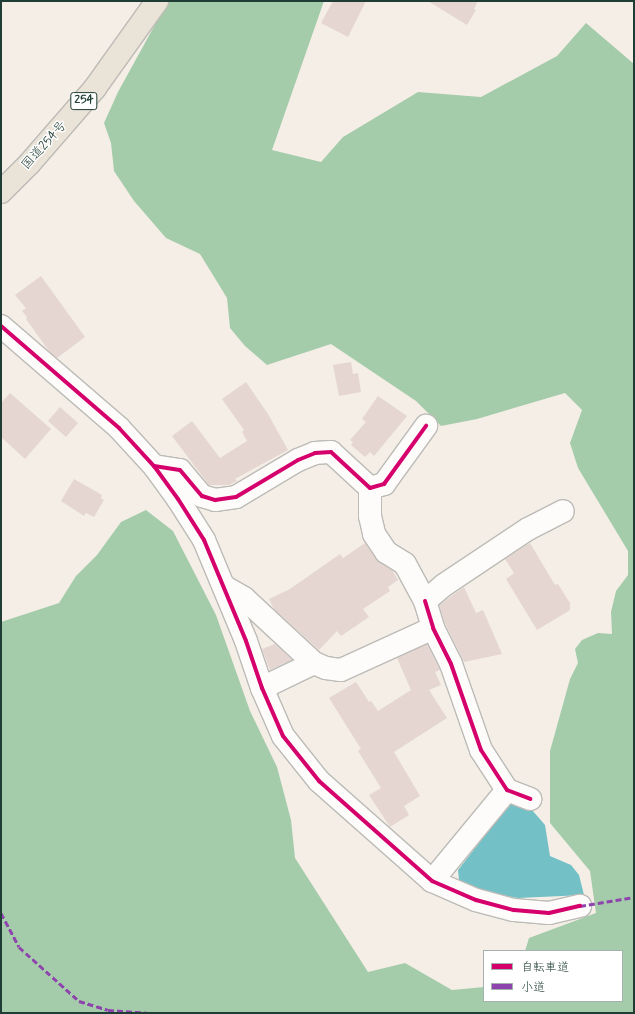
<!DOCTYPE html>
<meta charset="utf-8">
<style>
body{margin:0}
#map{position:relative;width:635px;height:1014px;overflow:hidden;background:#f4eee7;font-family:Mynerve,"Klee One",sans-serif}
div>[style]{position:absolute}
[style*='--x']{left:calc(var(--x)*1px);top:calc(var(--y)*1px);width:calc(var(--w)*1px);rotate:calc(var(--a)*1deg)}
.forest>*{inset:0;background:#a5ccaa}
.water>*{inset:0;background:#73c0c6}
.building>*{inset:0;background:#e5d6d1}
.roads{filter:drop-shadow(1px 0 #bcbbb6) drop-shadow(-1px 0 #bcbbb6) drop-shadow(0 1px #bcbbb6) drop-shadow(0 -1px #bcbbb6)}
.minor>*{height:22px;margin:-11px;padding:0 11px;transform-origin:11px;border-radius:11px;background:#fdfcfb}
.highway>*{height:22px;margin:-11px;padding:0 11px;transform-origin:11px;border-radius:11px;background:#eae3d8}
.quiet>*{height:3px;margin-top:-1.5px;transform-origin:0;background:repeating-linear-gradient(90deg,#8e44ad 0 6px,transparent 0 9px)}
.cycleway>*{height:4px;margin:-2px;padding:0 2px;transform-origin:2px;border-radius:2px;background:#d6006c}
span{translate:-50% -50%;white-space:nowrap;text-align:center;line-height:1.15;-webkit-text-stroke:3px #fff;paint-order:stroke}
.shield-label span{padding:1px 3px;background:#fff;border:1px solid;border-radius:3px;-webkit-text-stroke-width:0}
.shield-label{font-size:12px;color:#1f3d34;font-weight:700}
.street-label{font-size:13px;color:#1f3d34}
.frame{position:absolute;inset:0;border:2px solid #1f3d34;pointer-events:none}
.legend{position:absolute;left:483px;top:950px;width:140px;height:52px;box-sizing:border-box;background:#fff;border:1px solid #a5b1ae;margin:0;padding:5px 7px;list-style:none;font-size:12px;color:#1f3d34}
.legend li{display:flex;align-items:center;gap:8px;height:20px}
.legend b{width:20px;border:1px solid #a5b1ae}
</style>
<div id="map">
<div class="forest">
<div style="clip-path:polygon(168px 1px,324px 1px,272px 150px,321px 162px,343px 137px,418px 92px,481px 97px,557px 56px,586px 23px,634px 64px,634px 1013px,1px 1013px,1px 622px,59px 603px,76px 576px,97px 555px,121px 522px,146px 510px,173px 531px,216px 615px,250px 711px,277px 767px,291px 820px,295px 858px,368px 972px,405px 963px,452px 990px,484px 987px,484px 1001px,622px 1001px,622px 951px,525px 951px,529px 938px,596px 913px,590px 871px,550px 823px,550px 751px,570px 679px,578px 663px,575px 649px,582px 640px,598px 633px,612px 634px,611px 612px,616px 591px,628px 575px,628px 551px,578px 468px,570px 443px,582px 410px,565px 393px,477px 419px,441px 426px,416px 401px,331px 344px,267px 365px,245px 346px,230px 328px,227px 298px,200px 254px,166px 238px,134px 201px,114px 171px,111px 143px,104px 123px,118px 92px)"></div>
</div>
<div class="water">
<div style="clip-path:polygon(512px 801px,531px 809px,539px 818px,545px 825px,550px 856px,571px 865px,579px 875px,584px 895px,518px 898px,489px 893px,459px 880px,458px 870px)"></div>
</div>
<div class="building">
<div style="clip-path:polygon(333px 1px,366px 1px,348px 37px,321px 23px)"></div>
<div style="clip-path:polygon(428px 1px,478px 1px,474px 9px,476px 10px,467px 25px)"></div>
<div style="clip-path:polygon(41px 276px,85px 337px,57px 358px,49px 351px,26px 319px,27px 317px,22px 311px,26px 308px,15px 295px)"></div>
<div style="clip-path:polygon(351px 362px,353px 374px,358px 373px,361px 392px,339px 396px,333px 365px)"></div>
<div style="clip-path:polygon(246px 382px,268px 414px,288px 450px,235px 479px,237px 481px,229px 485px,209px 485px,172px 436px,192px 421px,220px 458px,247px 441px,242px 432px,244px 430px,222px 399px)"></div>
<div style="clip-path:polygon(10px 393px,51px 429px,25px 459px,1px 437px,1px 403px)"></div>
<div style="clip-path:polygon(378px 396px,407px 416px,374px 456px,370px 452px,365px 457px,351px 445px,353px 442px,350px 440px,366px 422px,362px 419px)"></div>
<div style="clip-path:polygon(60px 407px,78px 423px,66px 437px,48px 421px)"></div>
<div style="clip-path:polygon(74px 479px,102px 495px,101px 498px,104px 500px,94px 517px,86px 513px,84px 516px,61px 501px)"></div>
<div style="clip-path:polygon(365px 543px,376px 559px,392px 570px,398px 580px,388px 587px,390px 591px,363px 609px,369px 617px,341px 636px,337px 631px,319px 650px,274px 609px,269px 599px,290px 589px,340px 554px,343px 558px)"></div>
<div style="clip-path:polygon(530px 543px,555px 585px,558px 584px,570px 603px,570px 610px,537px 630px,506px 579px,514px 573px,505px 559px)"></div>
<div style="clip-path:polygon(464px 587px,476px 613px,483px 610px,502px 654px,464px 662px,445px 623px,439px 605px)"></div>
<div style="clip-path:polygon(275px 644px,292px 660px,270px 670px,262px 649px)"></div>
<div style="clip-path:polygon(427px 644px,440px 670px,435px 672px,441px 685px,429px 690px,447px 718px,394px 752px,420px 796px,404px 806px,409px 815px,390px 827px,369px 795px,381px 788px,358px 751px,361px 749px,329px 698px,356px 682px,369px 702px,371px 701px,378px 711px,411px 690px,397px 658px)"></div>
</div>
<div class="roads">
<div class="minor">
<div style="--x:1;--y:326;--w:156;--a:40.8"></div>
<div style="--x:119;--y:428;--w:52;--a:47.4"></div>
<div style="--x:154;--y:466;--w:41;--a:54"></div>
<div style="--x:178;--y:499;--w:49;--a:57.6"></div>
<div style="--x:204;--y:540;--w:109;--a:67.4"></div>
<div style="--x:246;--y:641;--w:50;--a:71.2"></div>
<div style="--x:262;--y:688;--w:52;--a:66.4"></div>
<div style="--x:283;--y:736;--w:58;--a:51.3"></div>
<div style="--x:319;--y:781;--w:151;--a:41.5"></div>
<div style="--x:432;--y:881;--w:48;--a:23.4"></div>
<div style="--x:476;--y:900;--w:39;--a:15"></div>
<div style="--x:514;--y:910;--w:35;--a:5"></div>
<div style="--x:549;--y:913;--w:32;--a:-13"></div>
<div style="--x:154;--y:466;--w:26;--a:9"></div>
<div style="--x:180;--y:470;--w:34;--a:50"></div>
<div style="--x:202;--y:496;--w:14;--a:17"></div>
<div style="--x:215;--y:500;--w:21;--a:-8"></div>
<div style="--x:236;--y:497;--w:72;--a:-30.8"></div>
<div style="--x:298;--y:460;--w:18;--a:-22"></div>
<div style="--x:315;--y:453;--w:16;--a:-4"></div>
<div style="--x:331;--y:452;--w:53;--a:42.7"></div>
<div style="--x:370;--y:488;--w:15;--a:-16"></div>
<div style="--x:384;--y:484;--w:72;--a:-54.1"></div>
<div style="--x:370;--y:488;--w:28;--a:90"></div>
<div style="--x:370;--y:516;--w:18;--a:77"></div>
<div style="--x:374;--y:534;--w:22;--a:56"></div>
<div style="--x:386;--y:552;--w:22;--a:32"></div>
<div style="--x:405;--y:564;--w:42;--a:61.6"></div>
<div style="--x:425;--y:601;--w:28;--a:73"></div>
<div style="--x:433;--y:628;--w:40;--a:63.4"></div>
<div style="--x:451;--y:664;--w:91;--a:70.8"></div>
<div style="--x:481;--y:750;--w:48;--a:57"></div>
<div style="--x:507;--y:790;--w:25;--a:21"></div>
<div style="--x:225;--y:587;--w:22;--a:30"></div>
<div style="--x:244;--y:598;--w:96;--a:42.9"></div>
<div style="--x:314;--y:663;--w:13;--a:23"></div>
<div style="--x:326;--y:668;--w:15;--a:8"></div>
<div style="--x:341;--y:670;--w:101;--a:-24.5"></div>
<div style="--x:425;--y:601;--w:25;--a:-40"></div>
<div style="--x:444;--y:585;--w:101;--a:-33.7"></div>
<div style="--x:528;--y:529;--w:39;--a:-27"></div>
<div style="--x:262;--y:688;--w:58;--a:-25.7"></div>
<div style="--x:432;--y:881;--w:118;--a:-50.5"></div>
</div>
<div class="highway">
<div style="--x:1;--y:192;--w:40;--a:-45"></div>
<div style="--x:29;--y:164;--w:101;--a:-49"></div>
<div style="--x:95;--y:88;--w:107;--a:-54.5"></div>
</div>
</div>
<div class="quiet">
<div style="--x:580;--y:906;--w:55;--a:-9.5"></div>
<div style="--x:1;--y:913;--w:38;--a:62"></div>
<div style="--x:19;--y:947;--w:81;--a:42"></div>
<div style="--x:79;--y:1001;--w:30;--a:17"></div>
<div style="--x:108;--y:1010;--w:39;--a:4"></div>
</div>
<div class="cycleway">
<div style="--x:1;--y:326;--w:156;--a:40.8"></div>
<div style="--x:119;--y:428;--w:52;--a:47.4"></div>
<div style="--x:154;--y:466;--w:41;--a:54"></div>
<div style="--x:178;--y:499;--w:49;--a:57.6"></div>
<div style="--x:204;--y:540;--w:109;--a:67.4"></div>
<div style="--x:246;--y:641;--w:50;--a:71.2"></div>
<div style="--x:262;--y:688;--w:52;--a:66.4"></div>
<div style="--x:283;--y:736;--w:58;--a:51.3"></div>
<div style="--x:319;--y:781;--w:151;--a:41.5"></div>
<div style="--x:432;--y:881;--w:48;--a:23.4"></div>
<div style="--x:476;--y:900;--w:39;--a:15"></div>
<div style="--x:514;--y:910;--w:35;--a:5"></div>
<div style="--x:549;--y:913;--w:32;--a:-13"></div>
<div style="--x:154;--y:466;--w:26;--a:9"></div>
<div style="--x:180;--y:470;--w:34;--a:50"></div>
<div style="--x:202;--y:496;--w:14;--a:17"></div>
<div style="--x:215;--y:500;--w:21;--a:-8"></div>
<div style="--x:236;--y:497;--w:72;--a:-30.8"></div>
<div style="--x:298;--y:460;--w:18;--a:-22"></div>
<div style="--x:315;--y:453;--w:16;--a:-4"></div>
<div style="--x:331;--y:452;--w:53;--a:42.7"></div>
<div style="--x:370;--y:488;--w:15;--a:-16"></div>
<div style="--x:384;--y:484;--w:72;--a:-54.1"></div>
<div style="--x:425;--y:601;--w:28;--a:73"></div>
<div style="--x:433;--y:628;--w:40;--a:63.4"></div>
<div style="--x:451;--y:664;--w:91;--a:70.8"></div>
<div style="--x:481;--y:750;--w:48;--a:57"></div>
<div style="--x:507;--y:790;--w:25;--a:21"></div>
</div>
<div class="shield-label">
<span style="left:84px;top:101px">254</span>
</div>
<div class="street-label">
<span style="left:45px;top:146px;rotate:-48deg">国道254号</span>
</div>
<div class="frame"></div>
<ul class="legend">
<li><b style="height:5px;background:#d6006c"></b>自転車道</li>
<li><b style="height:5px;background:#8e44ad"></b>小道</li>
</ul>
</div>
